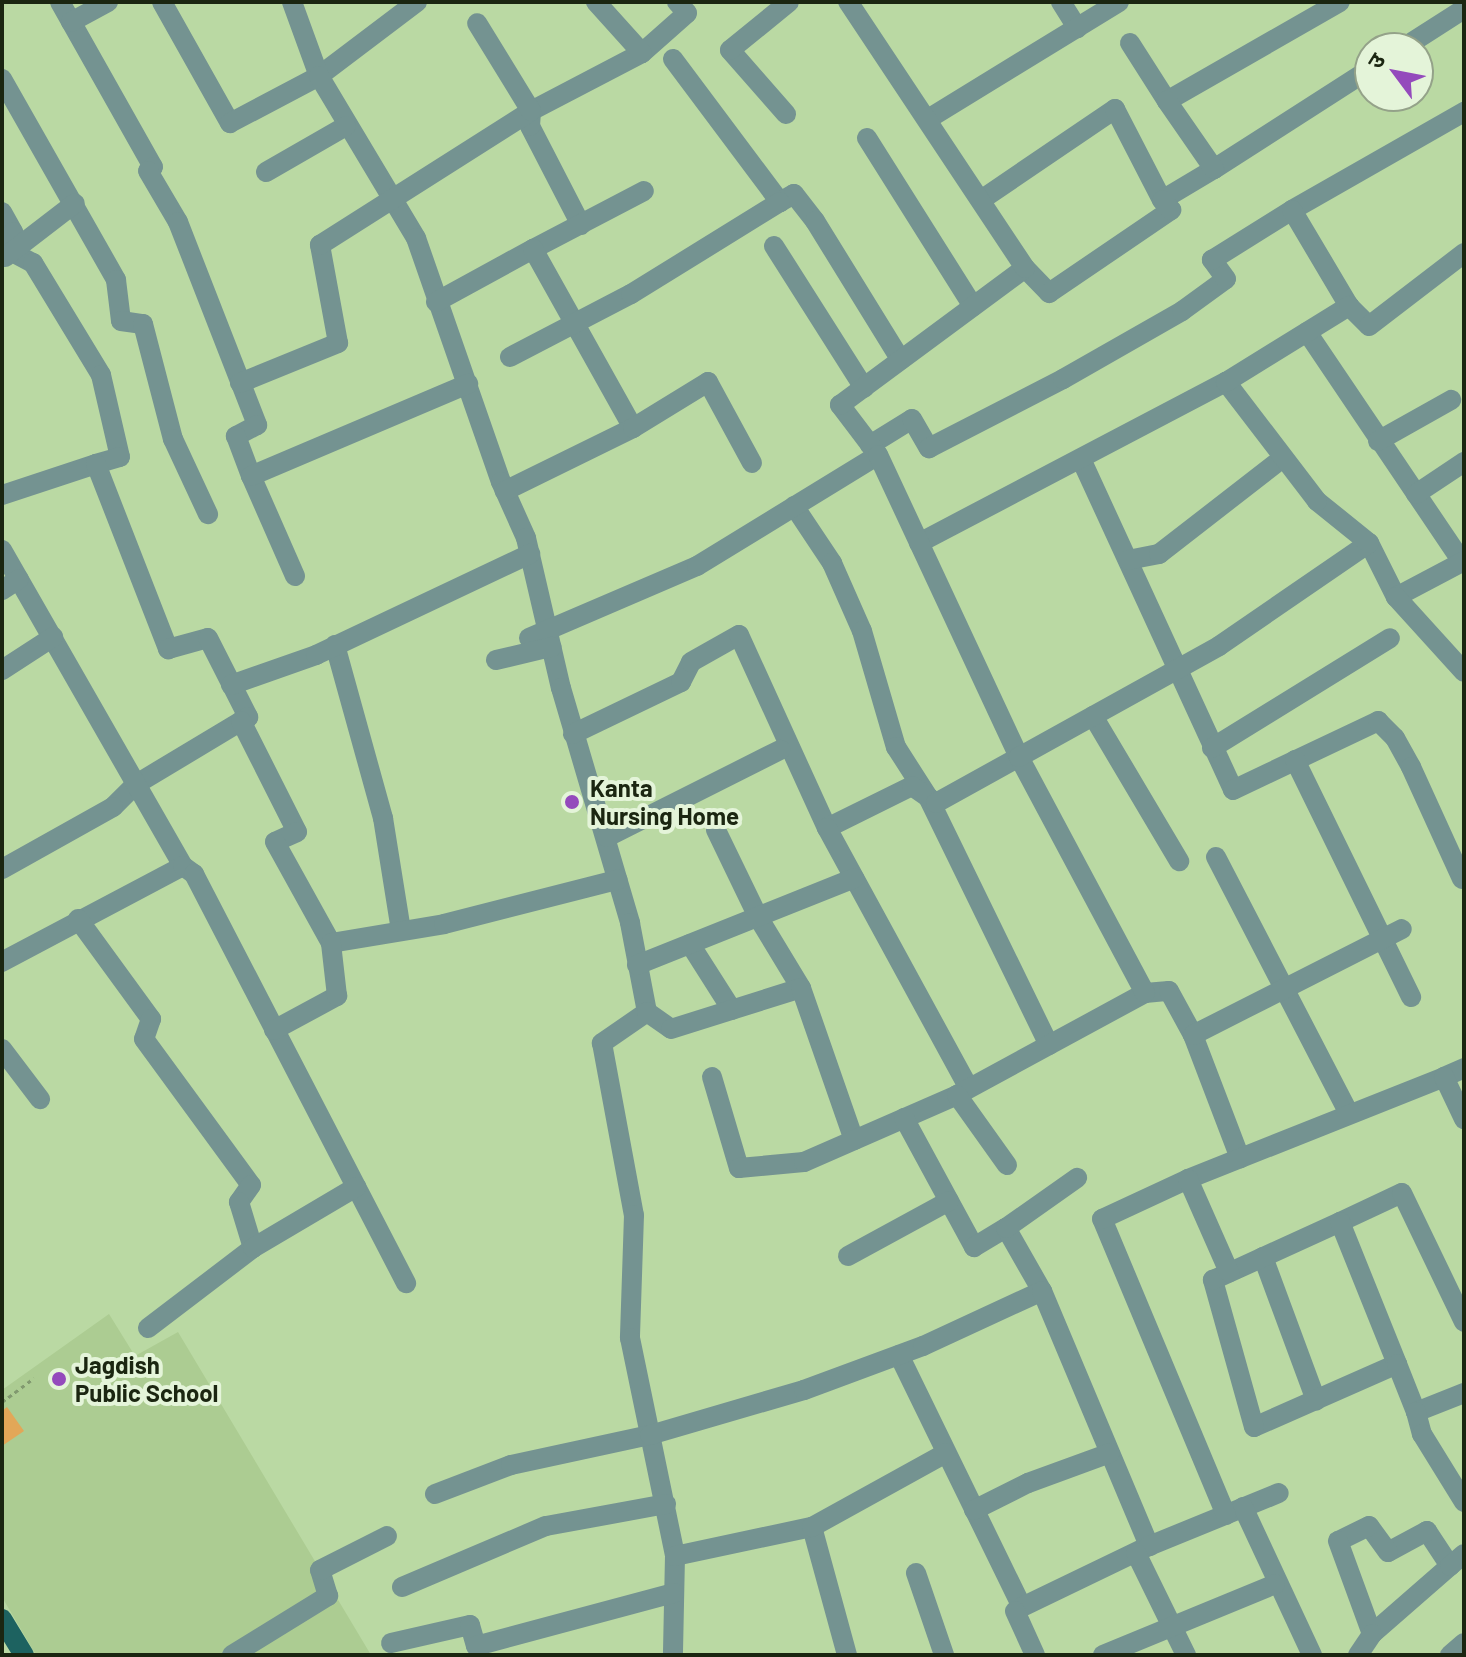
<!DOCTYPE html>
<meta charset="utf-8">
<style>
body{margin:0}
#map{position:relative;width:1466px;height:1657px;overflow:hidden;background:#bad9a3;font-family:Barlow,"Noto Sans Devanagari",sans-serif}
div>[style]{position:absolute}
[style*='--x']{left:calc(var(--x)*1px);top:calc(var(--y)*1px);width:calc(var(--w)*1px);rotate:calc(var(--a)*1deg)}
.built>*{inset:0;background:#accc92}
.green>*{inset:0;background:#e2a758}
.path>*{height:3px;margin-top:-1.5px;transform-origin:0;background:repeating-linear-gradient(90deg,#81996f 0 4px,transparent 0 8px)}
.minor>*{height:20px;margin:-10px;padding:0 10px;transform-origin:10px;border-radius:10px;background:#749391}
.major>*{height:20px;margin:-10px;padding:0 10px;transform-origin:10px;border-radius:10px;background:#1d6260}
.dots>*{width:22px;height:22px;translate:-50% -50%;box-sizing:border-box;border:4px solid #e4f4d9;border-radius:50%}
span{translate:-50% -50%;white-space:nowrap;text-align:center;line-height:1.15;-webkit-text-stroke:8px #e4f4d9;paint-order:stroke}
.poi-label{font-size:24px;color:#1b2611;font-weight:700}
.left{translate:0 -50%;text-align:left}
.frame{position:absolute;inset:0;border:4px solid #1b2611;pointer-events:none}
.north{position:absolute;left:1354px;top:32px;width:80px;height:80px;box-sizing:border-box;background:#e4f4d9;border:2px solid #94a289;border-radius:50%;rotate:302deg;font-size:22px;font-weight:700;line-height:32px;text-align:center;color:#1b2611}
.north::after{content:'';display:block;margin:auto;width:28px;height:36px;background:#944abc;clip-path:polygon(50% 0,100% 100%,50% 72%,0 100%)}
</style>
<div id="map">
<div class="built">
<div style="clip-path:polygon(109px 1314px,135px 1356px,178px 1332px,371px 1655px,36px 1655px,2px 1597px,2px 1390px)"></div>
</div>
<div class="green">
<div style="clip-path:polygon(7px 1407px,24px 1431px,2px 1446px,2px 1411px)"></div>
</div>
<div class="path">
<div style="--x:2;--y:1402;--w:40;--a:-37"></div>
</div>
<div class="minor">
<div style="--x:60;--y:2;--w:189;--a:60.6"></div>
<div style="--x:153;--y:167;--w:6;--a:141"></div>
<div style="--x:148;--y:171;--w:59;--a:59.5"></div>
<div style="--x:178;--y:222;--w:218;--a:68.7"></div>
<div style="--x:257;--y:425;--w:24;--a:152"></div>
<div style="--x:236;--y:436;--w:43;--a:69.4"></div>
<div style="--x:162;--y:2;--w:139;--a:60.7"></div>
<div style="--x:230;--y:123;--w:101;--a:-27.8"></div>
<div style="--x:319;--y:76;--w:123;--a:-37.1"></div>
<div style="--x:292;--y:2;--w:79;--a:70"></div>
<div style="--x:319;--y:76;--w:189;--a:59.1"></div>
<div style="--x:416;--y:238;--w:258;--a:70.8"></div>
<div style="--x:501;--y:482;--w:61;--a:65.9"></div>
<div style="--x:526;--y:538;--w:154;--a:76.9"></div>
<div style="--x:561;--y:688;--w:245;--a:73.6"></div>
<div style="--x:630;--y:923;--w:91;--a:79.2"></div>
<div style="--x:647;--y:1012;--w:55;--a:145.4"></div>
<div style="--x:602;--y:1043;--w:175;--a:79.5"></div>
<div style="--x:634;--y:1215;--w:123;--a:91.9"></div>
<div style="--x:630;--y:1338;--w:223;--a:78.3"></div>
<div style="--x:675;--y:1556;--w:99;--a:91.2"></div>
<div style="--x:1061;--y:2;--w:31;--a:58"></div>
<div style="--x:71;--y:22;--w:42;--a:-28.4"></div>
<div style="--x:1130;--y:43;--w:69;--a:57.5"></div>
<div style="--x:1167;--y:101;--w:199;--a:-29.8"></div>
<div style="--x:1403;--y:48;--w:72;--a:-32.6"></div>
<div style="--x:642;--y:53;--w:60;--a:-41.6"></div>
<div style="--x:687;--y:13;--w:15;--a:-132"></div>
<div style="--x:673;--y:59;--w:179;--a:53.2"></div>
<div style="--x:780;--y:202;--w:16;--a:-30"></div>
<div style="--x:794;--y:194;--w:34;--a:52"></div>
<div style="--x:815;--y:221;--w:163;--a:58.3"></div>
<div style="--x:2;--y:79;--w:231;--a:60.4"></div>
<div style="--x:116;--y:280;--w:41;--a:83"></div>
<div style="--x:121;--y:321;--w:22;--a:8"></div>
<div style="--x:143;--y:324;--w:119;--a:75.4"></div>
<div style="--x:173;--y:439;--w:83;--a:65"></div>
<div style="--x:786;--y:114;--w:85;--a:-131.2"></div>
<div style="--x:730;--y:50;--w:76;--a:-39.1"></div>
<div style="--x:928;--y:119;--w:224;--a:-31.5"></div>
<div style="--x:867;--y:138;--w:199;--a:57.8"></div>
<div style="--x:1214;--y:169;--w:185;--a:-32.7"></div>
<div style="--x:266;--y:172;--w:92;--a:-29.9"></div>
<div style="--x:981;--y:200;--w:162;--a:-34.2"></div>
<div style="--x:1115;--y:109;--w:102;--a:62.7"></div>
<div style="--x:1162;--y:200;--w:61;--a:-30.8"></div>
<div style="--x:1214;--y:169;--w:83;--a:-124.7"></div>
<div style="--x:1292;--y:210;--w:198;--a:-29.7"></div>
<div style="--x:2;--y:212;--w:23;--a:61"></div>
<div style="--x:13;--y:232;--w:20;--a:93"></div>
<div style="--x:12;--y:252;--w:24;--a:28"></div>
<div style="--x:33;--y:263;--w:131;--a:58.7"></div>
<div style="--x:101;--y:375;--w:84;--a:77"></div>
<div style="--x:120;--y:457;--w:25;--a:164"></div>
<div style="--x:581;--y:225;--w:111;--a:-117.3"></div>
<div style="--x:530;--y:126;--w:15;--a:-86"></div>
<div style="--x:531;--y:111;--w:125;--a:-27.6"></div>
<div style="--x:642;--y:53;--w:69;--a:-132"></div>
<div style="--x:774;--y:246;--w:168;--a:57.6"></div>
<div style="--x:533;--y:249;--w:125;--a:-27.6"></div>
<div style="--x:5;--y:257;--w:88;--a:-37.6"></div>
<div style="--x:1025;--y:268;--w:35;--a:46"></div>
<div style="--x:1049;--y:293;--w:148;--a:-34.2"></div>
<div style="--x:1171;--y:210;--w:13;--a:-132"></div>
<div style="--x:436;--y:302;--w:111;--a:-28.7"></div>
<div style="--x:533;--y:249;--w:205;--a:60.8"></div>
<div style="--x:633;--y:428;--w:143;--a:153.8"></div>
<div style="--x:1307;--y:332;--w:277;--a:56"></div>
<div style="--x:510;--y:357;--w:136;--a:-27.5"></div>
<div style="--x:631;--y:294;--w:175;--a:-31.7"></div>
<div style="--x:240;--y:383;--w:106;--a:-22.2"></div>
<div style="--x:338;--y:343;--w:100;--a:-100.4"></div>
<div style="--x:320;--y:245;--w:250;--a:-32.4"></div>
<div style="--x:531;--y:111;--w:103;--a:-121.5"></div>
<div style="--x:633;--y:428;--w:88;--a:-31.5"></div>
<div style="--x:708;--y:382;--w:92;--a:61.5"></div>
<div style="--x:1378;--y:441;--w:84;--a:-29.3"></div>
<div style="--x:870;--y:445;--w:49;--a:-31.8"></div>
<div style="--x:912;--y:419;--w:34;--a:60"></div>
<div style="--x:929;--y:448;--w:151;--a:-27.2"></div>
<div style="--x:1063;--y:379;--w:137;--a:-29.7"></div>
<div style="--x:1182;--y:311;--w:54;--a:-36"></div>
<div style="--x:1226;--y:279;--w:24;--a:-126"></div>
<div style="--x:1212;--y:260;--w:94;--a:-32"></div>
<div style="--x:1292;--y:210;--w:112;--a:59.3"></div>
<div style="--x:1081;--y:459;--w:364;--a:65.3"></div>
<div style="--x:1233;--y:790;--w:161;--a:-25.4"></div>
<div style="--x:1378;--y:721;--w:24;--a:45"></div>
<div style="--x:1395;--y:738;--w:33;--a:61"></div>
<div style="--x:1411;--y:767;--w:123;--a:65.5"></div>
<div style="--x:1416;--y:494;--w:58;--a:-33.7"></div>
<div style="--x:2;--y:495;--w:99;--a:-18.3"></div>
<div style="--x:96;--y:464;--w:199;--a:68.7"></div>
<div style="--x:168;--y:649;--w:41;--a:-15.4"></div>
<div style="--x:208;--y:638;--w:89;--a:63.1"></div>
<div style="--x:248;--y:717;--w:132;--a:149"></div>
<div style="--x:135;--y:785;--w:31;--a:135"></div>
<div style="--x:113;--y:807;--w:127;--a:150.8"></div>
<div style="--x:794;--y:506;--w:69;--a:56.3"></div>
<div style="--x:832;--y:563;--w:74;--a:66.2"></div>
<div style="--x:862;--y:631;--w:121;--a:73.7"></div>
<div style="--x:896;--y:747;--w:59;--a:57.4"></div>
<div style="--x:928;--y:797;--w:276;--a:64"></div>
<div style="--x:919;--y:543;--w:347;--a:-27.7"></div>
<div style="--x:1369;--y:543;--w:60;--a:63.4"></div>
<div style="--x:2;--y:550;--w:364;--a:60.2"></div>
<div style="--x:183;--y:866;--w:205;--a:152.1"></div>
<div style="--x:1128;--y:560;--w:32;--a:-11"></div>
<div style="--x:1159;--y:554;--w:147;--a:-37.8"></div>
<div style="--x:1464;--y:561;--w:77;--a:152.1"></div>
<div style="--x:1396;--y:597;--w:101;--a:47.8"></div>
<div style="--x:295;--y:576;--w:109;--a:-113.7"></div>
<div style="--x:251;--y:476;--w:236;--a:-23"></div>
<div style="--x:2;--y:590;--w:20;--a:-33"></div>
<div style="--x:529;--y:638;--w:183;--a:-23.2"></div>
<div style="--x:697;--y:566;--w:212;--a:-31.5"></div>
<div style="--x:878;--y:455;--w:63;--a:-127.2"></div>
<div style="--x:840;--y:405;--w:230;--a:-36.5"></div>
<div style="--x:1025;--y:268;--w:320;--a:-123.6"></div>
<div style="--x:335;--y:645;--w:180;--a:74.5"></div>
<div style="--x:383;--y:818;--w:114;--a:80.9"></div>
<div style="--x:496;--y:660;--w:57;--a:-13.3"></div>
<div style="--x:2;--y:670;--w:61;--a:-32.9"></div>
<div style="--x:231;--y:685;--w:90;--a:-19.4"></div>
<div style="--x:316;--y:655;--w:237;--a:-25.3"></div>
<div style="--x:1093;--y:716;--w:169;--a:59.3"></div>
<div style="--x:241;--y:721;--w:124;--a:63.2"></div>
<div style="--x:297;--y:832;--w:24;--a:156"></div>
<div style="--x:275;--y:842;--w:115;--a:61"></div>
<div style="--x:331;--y:943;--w:115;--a:-9.5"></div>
<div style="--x:444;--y:924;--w:179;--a:-14.3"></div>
<div style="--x:573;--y:734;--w:120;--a:-25.7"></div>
<div style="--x:681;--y:682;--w:22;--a:-63"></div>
<div style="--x:691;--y:662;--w:55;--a:-29.4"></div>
<div style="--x:739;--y:635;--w:212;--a:65.5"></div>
<div style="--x:827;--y:828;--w:95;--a:-26.3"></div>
<div style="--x:912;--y:786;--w:29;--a:35"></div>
<div style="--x:936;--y:803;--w:95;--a:-29"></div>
<div style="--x:1019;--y:757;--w:333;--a:-115"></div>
<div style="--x:1212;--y:748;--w:209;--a:-31.7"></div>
<div style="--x:1295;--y:760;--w:264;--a:63.9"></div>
<div style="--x:827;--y:828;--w:296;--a:61.4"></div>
<div style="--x:716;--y:830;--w:97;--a:64.2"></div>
<div style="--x:758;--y:917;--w:83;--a:58.8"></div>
<div style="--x:607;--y:837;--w:194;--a:-26.7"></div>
<div style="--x:1216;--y:857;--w:289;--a:62.6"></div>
<div style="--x:183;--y:866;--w:14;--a:36"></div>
<div style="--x:194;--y:874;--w:461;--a:62.6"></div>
<div style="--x:78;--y:919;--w:124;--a:53.9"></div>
<div style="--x:151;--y:1019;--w:21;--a:109"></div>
<div style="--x:144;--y:1039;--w:181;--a:53.8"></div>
<div style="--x:251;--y:1185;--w:21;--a:125"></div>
<div style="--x:239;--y:1202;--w:48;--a:73.1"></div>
<div style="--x:690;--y:944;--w:78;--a:57.5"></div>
<div style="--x:637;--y:965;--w:234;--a:-21.8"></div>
<div style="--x:1145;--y:993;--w:24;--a:-5"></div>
<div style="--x:1169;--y:991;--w:50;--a:61.4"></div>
<div style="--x:1193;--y:1035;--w:132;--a:69.1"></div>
<div style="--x:647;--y:1012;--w:29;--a:35"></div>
<div style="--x:671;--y:1029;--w:136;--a:-17.5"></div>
<div style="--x:801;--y:988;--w:161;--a:70.8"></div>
<div style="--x:274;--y:1030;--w:72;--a:-28.4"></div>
<div style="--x:337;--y:996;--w:53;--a:-96.5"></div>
<div style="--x:1193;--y:1035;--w:234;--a:-26.9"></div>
<div style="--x:2;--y:1049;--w:63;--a:52.8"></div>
<div style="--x:712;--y:1077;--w:95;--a:73.5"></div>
<div style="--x:739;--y:1168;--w:65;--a:-5.3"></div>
<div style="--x:804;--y:1162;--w:167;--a:-23.6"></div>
<div style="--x:957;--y:1095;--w:214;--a:-28.5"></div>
<div style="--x:1145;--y:993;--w:268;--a:-118.1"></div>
<div style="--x:1019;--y:757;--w:229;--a:-29"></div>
<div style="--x:1219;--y:646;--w:182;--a:-34.5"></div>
<div style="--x:1369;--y:543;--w:67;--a:-141.1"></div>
<div style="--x:1317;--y:501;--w:150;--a:-127.4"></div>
<div style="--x:1226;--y:382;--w:145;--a:-31.7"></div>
<div style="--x:1349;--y:306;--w:28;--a:45"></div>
<div style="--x:1369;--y:326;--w:120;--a:-37.5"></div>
<div style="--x:1444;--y:1077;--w:22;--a:-24"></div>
<div style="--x:957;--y:1095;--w:86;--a:54.5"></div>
<div style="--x:904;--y:1118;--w:147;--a:61.5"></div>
<div style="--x:974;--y:1247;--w:37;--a:-31"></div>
<div style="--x:1006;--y:1228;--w:73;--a:60.3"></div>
<div style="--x:1188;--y:1179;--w:276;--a:-21.7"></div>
<div style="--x:1444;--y:1077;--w:47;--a:64.5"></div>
<div style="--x:1340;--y:1222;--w:68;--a:-25.1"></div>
<div style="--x:1402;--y:1193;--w:143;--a:64.3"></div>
<div style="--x:1006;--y:1228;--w:87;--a:-35.2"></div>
<div style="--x:848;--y:1256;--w:115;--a:-28.6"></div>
<div style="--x:1263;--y:1257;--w:153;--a:69.7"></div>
<div style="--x:148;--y:1328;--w:132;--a:-37.3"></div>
<div style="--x:253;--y:1248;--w:120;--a:-30.6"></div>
<div style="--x:899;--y:1355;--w:280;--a:64"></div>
<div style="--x:1022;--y:1607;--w:141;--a:-25.7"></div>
<div style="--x:1397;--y:1364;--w:156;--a:156.2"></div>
<div style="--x:1254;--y:1427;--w:153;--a:-105.6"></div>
<div style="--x:1213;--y:1280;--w:140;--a:-24.5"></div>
<div style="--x:1340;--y:1222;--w:153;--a:68.1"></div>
<div style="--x:1397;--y:1364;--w:52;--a:68.4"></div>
<div style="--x:1416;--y:1412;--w:52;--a:-21.6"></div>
<div style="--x:1416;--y:1412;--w:23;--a:75"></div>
<div style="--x:1422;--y:1434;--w:80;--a:58.3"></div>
<div style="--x:435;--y:1494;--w:81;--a:-20.9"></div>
<div style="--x:511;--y:1465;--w:142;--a:-12.2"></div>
<div style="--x:650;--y:1435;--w:160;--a:-16.3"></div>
<div style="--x:804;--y:1390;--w:127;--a:-20.3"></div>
<div style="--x:923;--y:1346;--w:131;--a:-24.8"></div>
<div style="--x:1042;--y:1291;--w:277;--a:67.2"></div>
<div style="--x:1149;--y:1546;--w:140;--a:-22.2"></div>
<div style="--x:1243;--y:1507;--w:163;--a:65"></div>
<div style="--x:974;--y:1510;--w:60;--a:-26.6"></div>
<div style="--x:1028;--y:1483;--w:87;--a:-20.1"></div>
<div style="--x:1226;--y:1515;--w:321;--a:-112.7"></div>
<div style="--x:1102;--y:1219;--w:95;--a:-24.9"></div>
<div style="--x:1188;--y:1179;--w:102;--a:66.2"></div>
<div style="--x:812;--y:1527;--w:133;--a:74.7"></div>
<div style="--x:1136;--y:1553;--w:114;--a:63.9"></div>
<div style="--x:675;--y:1556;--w:140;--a:-12"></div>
<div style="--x:812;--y:1527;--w:153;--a:-28.9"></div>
<div style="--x:1450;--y:1566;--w:42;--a:-123.3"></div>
<div style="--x:1427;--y:1531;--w:44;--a:151.7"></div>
<div style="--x:1388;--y:1552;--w:32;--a:-126"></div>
<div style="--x:1369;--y:1526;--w:34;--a:154"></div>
<div style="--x:1338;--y:1541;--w:99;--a:69.9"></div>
<div style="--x:1372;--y:1634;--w:103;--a:-41.1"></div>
<div style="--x:1450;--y:1566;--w:18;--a:-41"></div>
<div style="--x:916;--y:1573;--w:87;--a:71.1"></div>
<div style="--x:402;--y:1587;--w:156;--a:-23"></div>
<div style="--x:546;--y:1526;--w:122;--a:-10.4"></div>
<div style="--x:1015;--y:1611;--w:48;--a:65.6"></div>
<div style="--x:391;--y:1643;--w:81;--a:-12.8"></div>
<div style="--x:470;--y:1625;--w:22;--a:74"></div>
<div style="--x:476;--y:1646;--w:205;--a:-15"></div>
<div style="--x:232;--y:1655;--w:113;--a:-31.6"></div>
<div style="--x:328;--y:1596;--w:27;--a:-107"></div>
<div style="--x:320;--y:1570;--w:75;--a:-26.9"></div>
<div style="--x:1103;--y:1655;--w:186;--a:-22.4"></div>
<div style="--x:1358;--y:1655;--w:25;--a:-56"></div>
<div style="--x:1450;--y:1655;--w:18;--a:-41"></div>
</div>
<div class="major">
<div style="--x:2;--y:1619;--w:42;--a:58.6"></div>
</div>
<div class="dots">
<div style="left:572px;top:802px;background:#944abc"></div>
<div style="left:59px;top:1379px;background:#944abc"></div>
</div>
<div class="poi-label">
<span class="left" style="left:590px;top:802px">Kanta<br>Nursing Home</span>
<span class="left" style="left:75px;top:1379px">Jagdish<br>Public School</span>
</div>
<div class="frame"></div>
<div class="north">उ</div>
</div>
